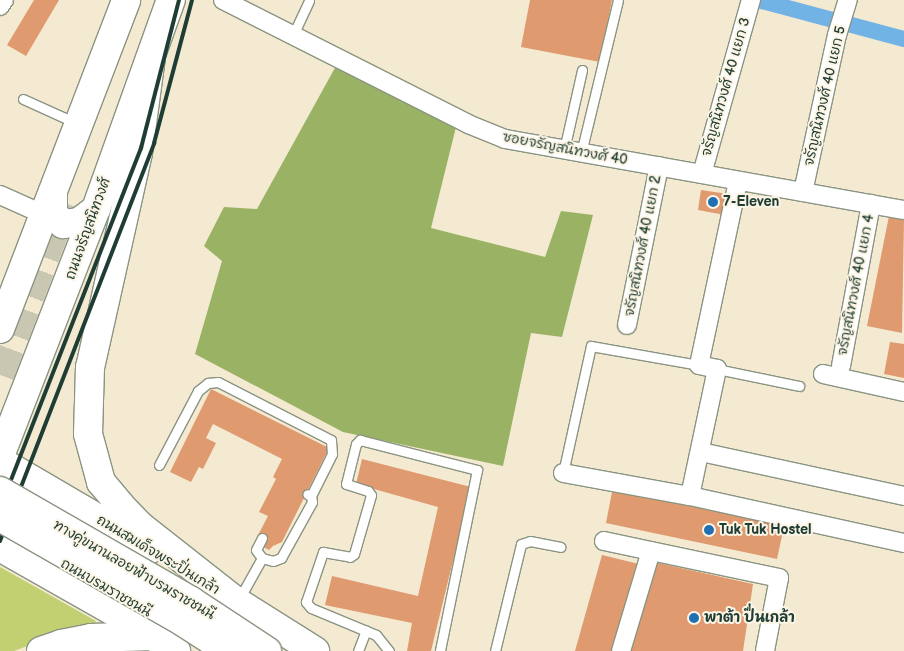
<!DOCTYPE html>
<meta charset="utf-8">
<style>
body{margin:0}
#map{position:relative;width:904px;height:651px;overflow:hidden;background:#f4ead1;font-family:"Balsamiq Sans","Playpen Sans Thai",sans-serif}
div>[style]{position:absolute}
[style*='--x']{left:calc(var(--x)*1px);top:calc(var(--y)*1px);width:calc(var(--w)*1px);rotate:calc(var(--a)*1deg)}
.green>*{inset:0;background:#c2d072}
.forest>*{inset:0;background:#99b264}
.canal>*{height:16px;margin:-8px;padding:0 8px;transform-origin:8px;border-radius:8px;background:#72b3e6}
.building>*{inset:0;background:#df9a70}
.primary-tunnel>*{height:28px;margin-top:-14px;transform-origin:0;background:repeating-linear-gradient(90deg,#c9c7b2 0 28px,transparent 0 42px)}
.roads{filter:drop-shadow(1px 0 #8a9482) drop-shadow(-1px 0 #8a9482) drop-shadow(0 1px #8a9482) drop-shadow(0 -1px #8a9482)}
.lane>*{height:9px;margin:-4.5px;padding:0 4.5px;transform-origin:4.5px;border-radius:4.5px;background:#fff}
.street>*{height:18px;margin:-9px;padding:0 9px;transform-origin:9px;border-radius:9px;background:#fff}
.primary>*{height:28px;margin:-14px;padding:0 14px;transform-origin:14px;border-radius:14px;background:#fff}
.rail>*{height:4px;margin:-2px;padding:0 2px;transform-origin:2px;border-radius:2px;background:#1f3d34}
.bridges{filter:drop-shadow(1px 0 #8a9482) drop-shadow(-1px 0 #8a9482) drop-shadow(0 1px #8a9482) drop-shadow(0 -1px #8a9482)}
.primary-bridge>*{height:28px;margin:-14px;padding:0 14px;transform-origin:14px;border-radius:14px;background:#fff}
.dots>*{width:14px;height:14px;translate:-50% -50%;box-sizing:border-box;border:2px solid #fcf5e5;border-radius:50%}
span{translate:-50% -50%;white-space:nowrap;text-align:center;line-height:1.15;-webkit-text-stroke:4px #fcf5e5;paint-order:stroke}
.street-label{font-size:14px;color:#1f3d34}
.poi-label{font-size:14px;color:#1f3d34;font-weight:700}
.left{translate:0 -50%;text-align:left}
</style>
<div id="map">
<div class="green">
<div style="clip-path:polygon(0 567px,96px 621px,92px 627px,62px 633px,14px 651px,0 651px)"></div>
</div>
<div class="forest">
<div style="clip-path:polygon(336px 66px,456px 127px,431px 228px,545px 257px,561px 211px,593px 215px,562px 337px,531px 333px,503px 466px,343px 432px,195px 354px,222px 261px,204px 246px,224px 207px,257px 209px)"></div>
</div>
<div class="canal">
<div style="--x:758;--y:0;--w:151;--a:15"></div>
</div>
<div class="building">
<div style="clip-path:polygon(34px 0,59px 0,26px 56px,7px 45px)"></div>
<div style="clip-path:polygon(530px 0,612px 0,600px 62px,521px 47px)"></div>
<div style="clip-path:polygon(701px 190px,728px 194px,725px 215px,698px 210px)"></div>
<div style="clip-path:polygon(889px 216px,904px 219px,902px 333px,867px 326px)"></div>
<div style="clip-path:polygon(890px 342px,904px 344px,904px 378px,884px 374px)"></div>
<div style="clip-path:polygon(211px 389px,329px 448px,282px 542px,273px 546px,269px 550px,258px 544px,260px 538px,257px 537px,268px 516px,259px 512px,276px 479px,273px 477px,282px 459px,213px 424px,206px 438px,216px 443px,203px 469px,199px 467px,191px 482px,170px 472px)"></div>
<div style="clip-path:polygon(362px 459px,471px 487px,431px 651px,407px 651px,412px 623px,325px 605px,332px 576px,418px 596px,438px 507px,356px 484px)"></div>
<div style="clip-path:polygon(613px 487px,785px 522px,777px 559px,606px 523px)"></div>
<div style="clip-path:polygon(602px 555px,639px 564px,615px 651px,575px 651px)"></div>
<div style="clip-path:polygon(654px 562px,753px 584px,743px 651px,631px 651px)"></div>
</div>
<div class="primary-tunnel">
<div style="--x:0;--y:375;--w:184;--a:-69"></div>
</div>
<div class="roads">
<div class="lane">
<div style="--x:293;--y:35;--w:38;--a:-65"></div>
<div style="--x:23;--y:99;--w:58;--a:24.4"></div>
<div style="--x:564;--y:150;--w:82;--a:-77.3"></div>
<div style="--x:581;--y:153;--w:157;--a:-76.4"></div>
<div style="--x:717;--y:369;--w:84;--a:11.7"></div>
<div style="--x:159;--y:465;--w:84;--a:-62.2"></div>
<div style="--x:198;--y:391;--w:13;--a:-39"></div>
<div style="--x:208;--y:383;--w:10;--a:-6"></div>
<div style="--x:218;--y:382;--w:127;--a:27.2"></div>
<div style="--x:331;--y:440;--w:14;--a:86"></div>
<div style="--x:332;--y:454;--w:47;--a:116.6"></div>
<div style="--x:563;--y:473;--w:130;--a:-77.6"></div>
<div style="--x:591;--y:346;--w:110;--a:10"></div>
<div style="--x:262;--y:538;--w:13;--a:117"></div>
<div style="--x:256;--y:550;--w:10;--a:53"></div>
<div style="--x:262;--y:558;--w:11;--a:15"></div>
<div style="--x:273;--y:561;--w:9;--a:-21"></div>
<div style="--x:281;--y:558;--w:64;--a:-61"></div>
<div style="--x:312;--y:502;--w:6;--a:-99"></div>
<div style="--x:311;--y:496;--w:4;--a:-153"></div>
<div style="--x:239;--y:599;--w:47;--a:-60.7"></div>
<div style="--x:358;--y:651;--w:22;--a:-69"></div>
<div style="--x:389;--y:651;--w:21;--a:-129"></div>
<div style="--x:376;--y:635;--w:70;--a:-157.4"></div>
<div style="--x:311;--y:608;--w:8;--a:-130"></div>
<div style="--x:306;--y:602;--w:53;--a:-71.2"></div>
<div style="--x:323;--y:552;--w:27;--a:10"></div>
<div style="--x:350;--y:557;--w:5;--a:-37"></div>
<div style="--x:354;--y:554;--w:61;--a:-73.9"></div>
<div style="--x:371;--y:495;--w:5;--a:-127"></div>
<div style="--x:368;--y:491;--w:23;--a:-162"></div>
<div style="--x:346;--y:484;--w:41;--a:-76"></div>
<div style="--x:356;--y:444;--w:6;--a:-45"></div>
<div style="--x:360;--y:440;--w:121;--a:14.4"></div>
<div style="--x:477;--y:470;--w:185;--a:101.6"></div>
<div style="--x:495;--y:651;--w:110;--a:-76.3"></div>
<div style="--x:521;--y:544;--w:9;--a:-18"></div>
<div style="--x:530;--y:541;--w:31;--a:11"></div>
</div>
<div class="street">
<div style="--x:223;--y:0;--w:275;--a:26.8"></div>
<div style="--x:468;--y:124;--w:40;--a:22"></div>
<div style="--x:505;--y:139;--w:405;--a:10.1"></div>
<div style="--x:0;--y:6;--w:7;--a:-56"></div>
<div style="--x:702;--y:174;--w:181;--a:-74.3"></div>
<div style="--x:803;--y:192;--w:161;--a:-77.8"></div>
<div style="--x:837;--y:35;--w:37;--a:-73"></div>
<div style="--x:0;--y:195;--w:49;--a:24"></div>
<div style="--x:627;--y:325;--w:162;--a:-78.6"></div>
<div style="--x:841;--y:366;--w:165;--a:-79.5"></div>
<div style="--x:823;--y:374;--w:83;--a:12.5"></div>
<div style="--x:701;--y:452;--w:208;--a:12.2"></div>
<div style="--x:563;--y:473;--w:129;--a:10.3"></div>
<div style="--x:690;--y:496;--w:130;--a:-78"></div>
<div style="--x:717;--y:369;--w:18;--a:-167"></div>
<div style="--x:699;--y:365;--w:188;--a:-78"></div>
<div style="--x:690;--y:496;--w:219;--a:12.4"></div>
<div style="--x:604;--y:541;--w:48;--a:12"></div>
<div style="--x:621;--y:651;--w:104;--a:-73.3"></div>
<div style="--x:651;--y:551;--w:131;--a:11.9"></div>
<div style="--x:779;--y:578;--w:74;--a:100.9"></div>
</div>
<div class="primary">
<div style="--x:151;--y:57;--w:97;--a:97.7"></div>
<div style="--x:138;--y:153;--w:219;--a:102.6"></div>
<div style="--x:90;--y:367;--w:67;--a:91.7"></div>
<div style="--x:88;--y:434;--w:50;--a:74.8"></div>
<div style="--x:101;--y:482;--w:30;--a:50"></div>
<div style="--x:120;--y:505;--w:28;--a:46"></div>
<div style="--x:139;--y:525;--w:125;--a:38.2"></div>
<div style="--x:53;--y:192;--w:21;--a:90"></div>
<div style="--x:53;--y:213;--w:15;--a:48"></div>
<div style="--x:63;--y:224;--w:16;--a:-7"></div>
<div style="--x:79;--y:222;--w:21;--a:-37"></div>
<div style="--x:0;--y:329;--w:352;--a:-69"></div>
<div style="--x:0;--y:456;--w:265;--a:-68.8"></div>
<div style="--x:96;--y:209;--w:222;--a:-70.3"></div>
<div style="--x:0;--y:461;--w:174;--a:30.4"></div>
<div style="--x:0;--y:547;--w:136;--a:29.6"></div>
<div style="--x:118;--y:614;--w:69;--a:32.5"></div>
<div style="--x:223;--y:593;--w:109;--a:32.2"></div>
<div style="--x:41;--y:651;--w:21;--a:-19"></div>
<div style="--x:61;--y:644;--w:31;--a:-11"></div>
<div style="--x:91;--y:638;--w:63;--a:-1.8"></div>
</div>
</div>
<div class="rail">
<div style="--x:0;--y:508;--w:387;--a:-68.6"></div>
<div style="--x:141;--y:148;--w:153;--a:-75.6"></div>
<div style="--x:0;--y:541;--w:427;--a:-68.8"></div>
<div style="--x:154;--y:143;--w:148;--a:-75.1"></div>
</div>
<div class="bridges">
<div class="primary-bridge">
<div style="--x:0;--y:491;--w:220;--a:29.9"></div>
<div style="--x:191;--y:601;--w:91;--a:33.3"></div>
<div style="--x:0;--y:517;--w:211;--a:29.8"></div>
<div style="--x:183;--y:622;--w:54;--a:32.8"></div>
</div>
</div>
<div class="dots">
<div style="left:713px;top:202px;background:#1f6fb2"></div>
<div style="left:709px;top:530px;background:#1f6fb2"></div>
<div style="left:694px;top:618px;background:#1f6fb2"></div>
</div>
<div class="street-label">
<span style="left:726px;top:87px;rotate:-74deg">จรัญสนิทวงศ์ 40 แยก 3</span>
<span style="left:825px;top:96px;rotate:-77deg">จรัญสนิทวงศ์ 40 แยก 5</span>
<span style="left:565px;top:149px;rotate:11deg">ซอยจรัญสนิทวงศ์ 40</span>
<span style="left:88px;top:229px;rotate:-70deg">ถนนจรัญสนิทวงศ์</span>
<span style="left:643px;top:246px;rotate:-79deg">จรัญสนิทวงศ์ 40 แยก 2</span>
<span style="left:856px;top:285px;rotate:-79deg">จรัญสนิทวงศ์ 40 แยก 4</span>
<span style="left:158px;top:555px;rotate:31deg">ถนนสมเด็จพระปิ่นเกล้า</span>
<span style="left:134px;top:570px;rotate:30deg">ทางคู่ขนานลอยฟ้าบรมราชชนนี</span>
<span style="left:106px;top:588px;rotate:30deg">ถนนบรมราชชนนี</span>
</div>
<div class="poi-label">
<span class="left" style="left:723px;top:202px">7-Eleven</span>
<span class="left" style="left:719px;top:530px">Tuk Tuk Hostel</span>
<span class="left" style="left:704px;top:618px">พาต้า ปื่นเกล้า</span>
</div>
</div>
